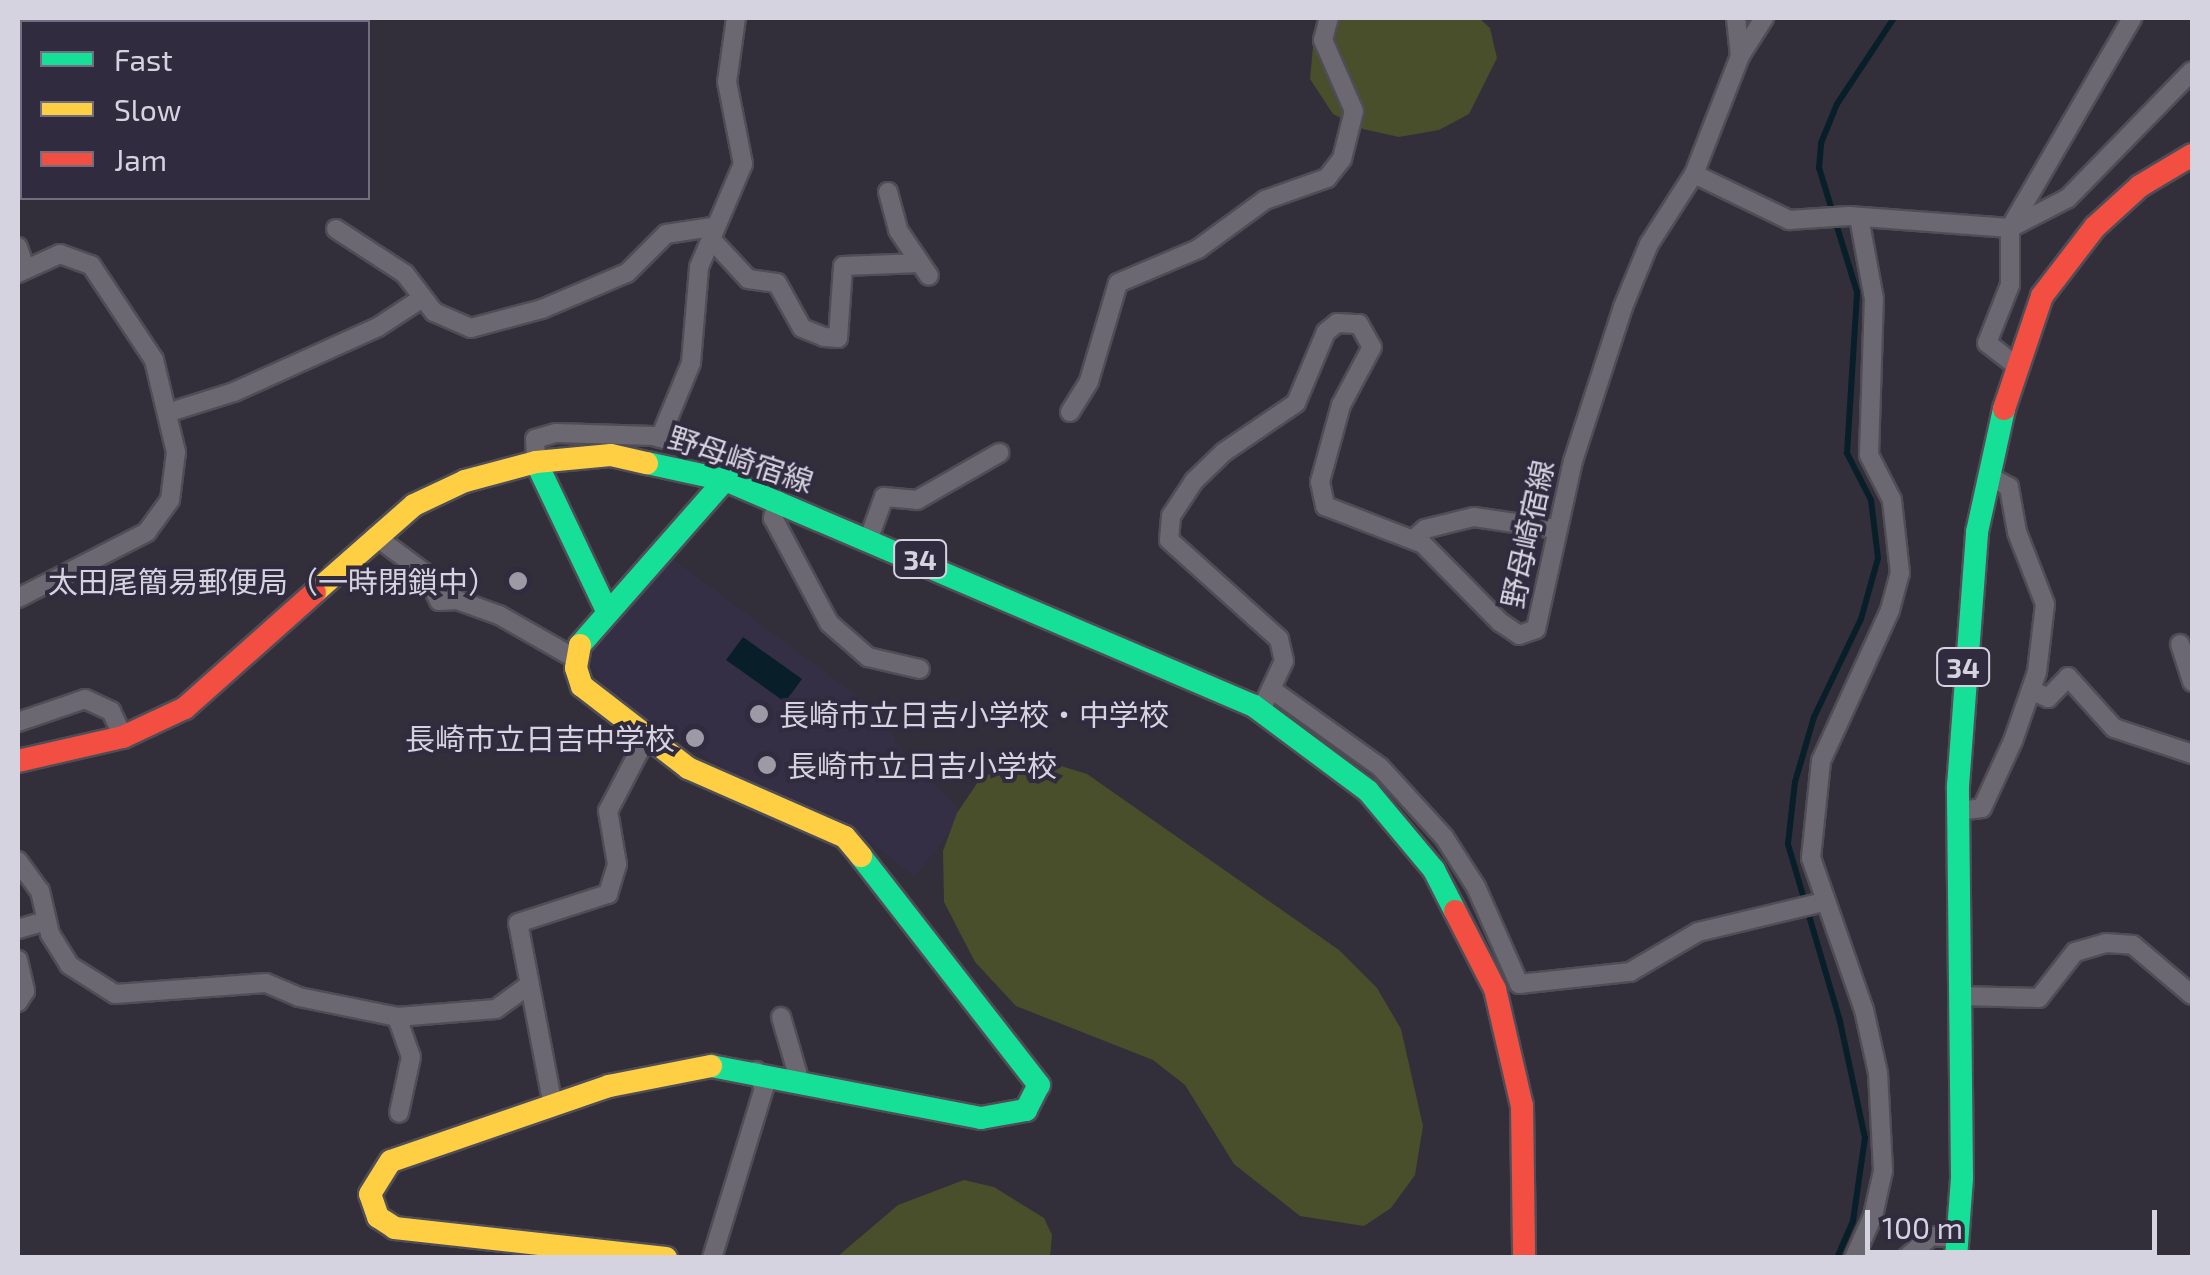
<!DOCTYPE html>
<meta charset="utf-8">
<style>
body{margin:0}
#map{position:relative;width:2210px;height:1275px;overflow:hidden;background:#322f3a;font-family:"Exo 2","Noto Sans JP",sans-serif}
div>[style]{position:absolute}
[style*='--x']{left:calc(var(--x)*1px);top:calc(var(--y)*1px);width:calc(var(--w)*1px);rotate:calc(var(--a)*1deg)}
.built>*{inset:0;background:#352f46}
.green>*{inset:0;background:#484f2a}
.water>*{inset:0;background:#081f29}
.stream>*{height:6px;margin:-3px;padding:0 3px;transform-origin:3px;border-radius:3px;background:#081f29}
.roads{filter:drop-shadow(2px 0 #4f4d56) drop-shadow(-2px 0 #4f4d56) drop-shadow(0 2px #4f4d56) drop-shadow(0 -2px #4f4d56)}
.street>*{height:18px;margin:-9px;padding:0 9px;transform-origin:9px;border-radius:9px;background:#6b6871}
.fast>*{height:22px;margin:-11px;padding:0 11px;transform-origin:11px;border-radius:11px;background:#16e098}
.slow>*{height:22px;margin:-11px;padding:0 11px;transform-origin:11px;border-radius:11px;background:#ffcf43}
.jam>*{height:22px;margin:-11px;padding:0 11px;transform-origin:11px;border-radius:11px;background:#f24e42}
.dots>*{width:28px;height:28px;translate:-50% -50%;box-sizing:border-box;border:5px solid #302b3e;border-radius:50%}
span{translate:-50% -50%;white-space:nowrap;text-align:center;line-height:1.15;-webkit-text-stroke:8px #302b3e;paint-order:stroke}
.shield-label span{padding:2px 8px;background:#302b3e;border:2px solid;border-radius:8px;-webkit-text-stroke-width:0}
.shield-label{font-size:28px;color:#d6d3e0;font-weight:700}
.street-label{font-size:30px;color:#d6d3e0}
.poi-label{font-size:30px;color:#d6d3e0}
.right{translate:-100% -50%;text-align:right}
.left{translate:0 -50%;text-align:left}
.frame{position:absolute;inset:0;border:20px solid #d6d3e0;pointer-events:none}
.legend{position:absolute;left:20px;top:20px;width:350px;height:180px;box-sizing:border-box;background:#302b3e;border:2px solid #726e7f;margin:0;padding:12px 18px;list-style:none;font-size:30px;color:#d6d3e0}
.legend li{display:flex;align-items:center;gap:20px;height:50px}
.legend b{width:50px;border:2px solid #726e7f}
.scale{position:absolute;left:1865px;top:1210px;width:292px;height:45px;box-sizing:border-box;border:5px solid #d6d3e0;border-top:0;padding-left:12px;font-size:30px;line-height:35px;white-space:nowrap;color:#d6d3e0;-webkit-text-stroke:8px #302b3e;paint-order:stroke}
</style>
<div id="map">
<div class="built">
<div style="clip-path:polygon(667px 555px,888px 719px,895px 743px,963px 814px,915px 877px,840px 818px,730px 772px,629px 709px,603px 684px,591px 664px,595px 644px)"></div>
</div>
<div class="green">
<div style="clip-path:polygon(1324px 18px,1479px 18px,1490px 28px,1497px 58px,1469px 114px,1439px 130px,1399px 137px,1363px 129px,1333px 114px,1310px 79px,1314px 36px)"></div>
<div style="clip-path:polygon(1032px 757px,1087px 774px,1339px 950px,1377px 988px,1401px 1029px,1423px 1126px,1415px 1175px,1391px 1208px,1364px 1226px,1300px 1216px,1234px 1164px,1185px 1085px,1153px 1060px,1016px 1006px,975px 962px,944px 902px,943px 851px,957px 813px,978px 782px,1001px 766px)"></div>
<div style="clip-path:polygon(964px 1180px,994px 1187px,1044px 1218px,1052px 1235px,1050px 1257px,837px 1257px,898px 1205px)"></div>
</div>
<div class="water">
<div style="clip-path:polygon(743px 637px,802px 679px,785px 702px,726px 660px)"></div>
</div>
<div class="stream">
<div style="--x:1837;--y:1258;--w:40;--a:-66.6"></div>
<div style="--x:1853;--y:1221;--w:84;--a:-81.8"></div>
<div style="--x:1865;--y:1138;--w:120;--a:-102.1"></div>
<div style="--x:1840;--y:1021;--w:184;--a:-106.4"></div>
<div style="--x:1788;--y:844;--w:62;--a:-83.6"></div>
<div style="--x:1795;--y:782;--w:68;--a:-73.7"></div>
<div style="--x:1814;--y:717;--w:109;--a:-64.4"></div>
<div style="--x:1861;--y:619;--w:63;--a:-74.4"></div>
<div style="--x:1878;--y:558;--w:58;--a:-96.9"></div>
<div style="--x:1871;--y:500;--w:53;--a:-117.1"></div>
<div style="--x:1847;--y:453;--w:161;--a:-86.4"></div>
<div style="--x:1857;--y:292;--w:130;--a:-107"></div>
<div style="--x:1819;--y:168;--w:25;--a:-85"></div>
<div style="--x:1821;--y:143;--w:42;--a:-67.7"></div>
<div style="--x:1837;--y:104;--w:103;--a:-56.5"></div>
</div>
<div class="roads">
<div class="street">
<div style="--x:1736;--y:18;--w:38;--a:84"></div>
<div style="--x:1694;--y:174;--w:106;--a:25.8"></div>
<div style="--x:1789;--y:220;--w:60;--a:-3.8"></div>
<div style="--x:1849;--y:216;--w:161;--a:4.3"></div>
<div style="--x:2010;--y:228;--w:65;--a:-27.3"></div>
<div style="--x:2068;--y:198;--w:177;--a:-45.7"></div>
<div style="--x:888;--y:192;--w:39;--a:75"></div>
<div style="--x:898;--y:230;--w:55;--a:56"></div>
<div style="--x:336;--y:229;--w:82;--a:33.1"></div>
<div style="--x:405;--y:274;--w:48;--a:52.7"></div>
<div style="--x:434;--y:312;--w:40;--a:23.4"></div>
<div style="--x:471;--y:328;--w:73;--a:-15"></div>
<div style="--x:542;--y:309;--w:92;--a:-23"></div>
<div style="--x:627;--y:273;--w:55;--a:-45"></div>
<div style="--x:666;--y:234;--w:47;--a:-8.7"></div>
<div style="--x:712;--y:240;--w:53;--a:47.3"></div>
<div style="--x:748;--y:279;--w:29;--a:8"></div>
<div style="--x:777;--y:283;--w:51;--a:60.9"></div>
<div style="--x:802;--y:328;--w:24;--a:22"></div>
<div style="--x:824;--y:337;--w:14;--a:4"></div>
<div style="--x:838;--y:338;--w:72;--a:-86"></div>
<div style="--x:843;--y:266;--w:77;--a:-2.2"></div>
<div style="--x:18;--y:247;--w:22;--a:72"></div>
<div style="--x:18;--y:273;--w:46;--a:-24.3"></div>
<div style="--x:60;--y:254;--w:33;--a:20"></div>
<div style="--x:91;--y:265;--w:114;--a:56.4"></div>
<div style="--x:154;--y:360;--w:95;--a:76.6"></div>
<div style="--x:176;--y:452;--w:48;--a:97.1"></div>
<div style="--x:170;--y:500;--w:39;--a:126"></div>
<div style="--x:147;--y:532;--w:145;--a:152.9"></div>
<div style="--x:2014;--y:364;--w:34;--a:-142"></div>
<div style="--x:1987;--y:343;--w:62;--a:-68.4"></div>
<div style="--x:2010;--y:285;--w:57;--a:-90"></div>
<div style="--x:2010;--y:228;--w:243;--a:-59.8"></div>
<div style="--x:170;--y:412;--w:67;--a:-17.4"></div>
<div style="--x:234;--y:392;--w:158;--a:-24.3"></div>
<div style="--x:378;--y:327;--w:51;--a:-33.1"></div>
<div style="--x:1070;--y:412;--w:36;--a:-58"></div>
<div style="--x:1089;--y:381;--w:102;--a:-73.5"></div>
<div style="--x:1118;--y:283;--w:87;--a:-23"></div>
<div style="--x:1198;--y:249;--w:83;--a:-36.2"></div>
<div style="--x:1265;--y:200;--w:66;--a:-19.5"></div>
<div style="--x:1327;--y:178;--w:24;--a:-52"></div>
<div style="--x:1342;--y:159;--w:49;--a:-76"></div>
<div style="--x:1354;--y:111;--w:77;--a:-113.6"></div>
<div style="--x:1323;--y:40;--w:23;--a:-75"></div>
<div style="--x:660;--y:438;--w:81;--a:-67.5"></div>
<div style="--x:691;--y:363;--w:96;--a:-85.2"></div>
<div style="--x:699;--y:267;--w:112;--a:-66.9"></div>
<div style="--x:743;--y:164;--w:84;--a:-101"></div>
<div style="--x:727;--y:82;--w:65;--a:-82"></div>
<div style="--x:536;--y:462;--w:23;--a:-92"></div>
<div style="--x:535;--y:439;--w:22;--a:-16"></div>
<div style="--x:556;--y:433;--w:97;--a:1.8"></div>
<div style="--x:653;--y:436;--w:28;--a:15"></div>
<div style="--x:778;--y:500;--w:19;--a:106"></div>
<div style="--x:773;--y:518;--w:119;--a:61.9"></div>
<div style="--x:829;--y:623;--w:52;--a:41.1"></div>
<div style="--x:868;--y:657;--w:53;--a:13"></div>
<div style="--x:375;--y:536;--w:62;--a:36.5"></div>
<div style="--x:425;--y:573;--w:31;--a:63"></div>
<div style="--x:439;--y:601;--w:18;--a:-3"></div>
<div style="--x:457;--y:600;--w:45;--a:19.7"></div>
<div style="--x:499;--y:615;--w:89;--a:29.7"></div>
<div style="--x:869;--y:538;--w:44;--a:-69.9"></div>
<div style="--x:884;--y:497;--w:33;--a:5"></div>
<div style="--x:917;--y:500;--w:95;--a:-29.8"></div>
<div style="--x:1414;--y:539;--w:15;--a:-42"></div>
<div style="--x:1425;--y:529;--w:50;--a:-13.8"></div>
<div style="--x:1474;--y:517;--w:83;--a:8.3"></div>
<div style="--x:2180;--y:644;--w:40;--a:72"></div>
<div style="--x:1271;--y:689;--w:134;--a:35.6"></div>
<div style="--x:1380;--y:767;--w:95;--a:47.6"></div>
<div style="--x:1444;--y:837;--w:59;--a:57.4"></div>
<div style="--x:1476;--y:887;--w:106;--a:66.1"></div>
<div style="--x:1519;--y:984;--w:112;--a:-6.2"></div>
<div style="--x:1630;--y:972;--w:79;--a:-30.5"></div>
<div style="--x:1698;--y:932;--w:129;--a:-13.5"></div>
<div style="--x:2031;--y:690;--w:19;--a:25"></div>
<div style="--x:2048;--y:698;--w:29;--a:-46"></div>
<div style="--x:2068;--y:677;--w:69;--a:48"></div>
<div style="--x:2114;--y:728;--w:82;--a:18.4"></div>
<div style="--x:1261;--y:710;--w:54;--a:-64.9"></div>
<div style="--x:1284;--y:661;--w:23;--a:-103"></div>
<div style="--x:1279;--y:639;--w:148;--a:-138"></div>
<div style="--x:1169;--y:540;--w:24;--a:-85"></div>
<div style="--x:1171;--y:516;--w:42;--a:-56.7"></div>
<div style="--x:1194;--y:481;--w:42;--a:-44"></div>
<div style="--x:1224;--y:452;--w:87;--a:-34.2"></div>
<div style="--x:1296;--y:403;--w:77;--a:-67.1"></div>
<div style="--x:1326;--y:332;--w:14;--a:-39"></div>
<div style="--x:1337;--y:323;--w:22;--a:3"></div>
<div style="--x:1359;--y:324;--w:26;--a:61"></div>
<div style="--x:1372;--y:347;--w:66;--a:118.1"></div>
<div style="--x:1341;--y:405;--w:80;--a:105.3"></div>
<div style="--x:1320;--y:482;--w:25;--a:78"></div>
<div style="--x:1325;--y:506;--w:105;--a:21.2"></div>
<div style="--x:1423;--y:544;--w:110;--a:45.4"></div>
<div style="--x:1500;--y:622;--w:23;--a:34"></div>
<div style="--x:1519;--y:635;--w:18;--a:-19"></div>
<div style="--x:1536;--y:629;--w:172;--a:-77.6"></div>
<div style="--x:1573;--y:461;--w:162;--a:-72"></div>
<div style="--x:1623;--y:307;--w:68;--a:-67.6"></div>
<div style="--x:1649;--y:244;--w:83;--a:-57.3"></div>
<div style="--x:1694;--y:174;--w:127;--a:-68.7"></div>
<div style="--x:1740;--y:56;--w:45;--a:-57.7"></div>
<div style="--x:18;--y:722;--w:71;--a:-18.9"></div>
<div style="--x:85;--y:699;--w:29;--a:25"></div>
<div style="--x:111;--y:711;--w:29;--a:65"></div>
<div style="--x:1958;--y:811;--w:24;--a:-7"></div>
<div style="--x:1982;--y:808;--w:74;--a:-65.2"></div>
<div style="--x:2013;--y:741;--w:73;--a:-70.8"></div>
<div style="--x:2037;--y:672;--w:68;--a:-83.3"></div>
<div style="--x:2045;--y:604;--w:77;--a:-111.3"></div>
<div style="--x:2017;--y:532;--w:46;--a:-100.1"></div>
<div style="--x:2009;--y:487;--w:23;--a:-151"></div>
<div style="--x:18;--y:861;--w:37;--a:54"></div>
<div style="--x:40;--y:891;--w:44;--a:76.9"></div>
<div style="--x:50;--y:934;--w:36;--a:58"></div>
<div style="--x:69;--y:965;--w:54;--a:32.2"></div>
<div style="--x:115;--y:994;--w:151;--a:-4.2"></div>
<div style="--x:266;--y:983;--w:36;--a:23"></div>
<div style="--x:299;--y:997;--w:100;--a:11.5"></div>
<div style="--x:397;--y:1017;--w:99;--a:-4.6"></div>
<div style="--x:496;--y:1009;--w:41;--a:-36"></div>
<div style="--x:18;--y:929;--w:29;--a:-16"></div>
<div style="--x:18;--y:960;--w:32;--a:77"></div>
<div style="--x:25;--y:991;--w:13;--a:122"></div>
<div style="--x:1960;--y:996;--w:79;--a:1.5"></div>
<div style="--x:2039;--y:998;--w:58;--a:-52"></div>
<div style="--x:2075;--y:952;--w:32;--a:-16"></div>
<div style="--x:2106;--y:943;--w:27;--a:4"></div>
<div style="--x:2133;--y:945;--w:77;--a:40.3"></div>
<div style="--x:397;--y:1017;--w:42;--a:70.7"></div>
<div style="--x:411;--y:1057;--w:57;--a:102.1"></div>
<div style="--x:781;--y:1017;--w:65;--a:73.8"></div>
<div style="--x:553;--y:1106;--w:186;--a:-100.8"></div>
<div style="--x:518;--y:923;--w:95;--a:-17.9"></div>
<div style="--x:608;--y:894;--w:31;--a:-73"></div>
<div style="--x:617;--y:864;--w:54;--a:-99.6"></div>
<div style="--x:608;--y:811;--w:82;--a:-62.5"></div>
<div style="--x:712;--y:1258;--w:178;--a:-73"></div>
<div style="--x:764;--y:1088;--w:19;--a:-115"></div>
<div style="--x:1854;--y:1258;--w:46;--a:-65.7"></div>
<div style="--x:1873;--y:1216;--w:46;--a:-77.5"></div>
<div style="--x:1883;--y:1171;--w:98;--a:-92.9"></div>
<div style="--x:1878;--y:1073;--w:65;--a:-102.5"></div>
<div style="--x:1864;--y:1010;--w:161;--a:-109.2"></div>
<div style="--x:1811;--y:858;--w:98;--a:-84.1"></div>
<div style="--x:1821;--y:761;--w:166;--a:-65.4"></div>
<div style="--x:1890;--y:610;--w:38;--a:-75"></div>
<div style="--x:1900;--y:573;--w:73;--a:-96.3"></div>
<div style="--x:1892;--y:500;--w:51;--a:-117.1"></div>
<div style="--x:1869;--y:455;--w:156;--a:-88.2"></div>
<div style="--x:1874;--y:299;--w:83;--a:-100.4"></div>
<div style="--x:1906;--y:1258;--w:33;--a:-41"></div>
<div style="--x:1931;--y:1236;--w:28;--a:4"></div>
</div>
<div class="fast">
<div style="--x:536;--y:462;--w:163;--a:64.5"></div>
<div style="--x:647;--y:463;--w:80;--a:12.3"></div>
<div style="--x:725;--y:480;--w:575;--a:23.13"></div>
<div style="--x:1254;--y:706;--w:142;--a:36.7"></div>
<div style="--x:1368;--y:791;--w:103;--a:50.1"></div>
<div style="--x:1434;--y:870;--w:46;--a:62.9"></div>
<div style="--x:580;--y:645;--w:220;--a:-48.7"></div>
<div style="--x:711;--y:1066;--w:275;--a:10.9"></div>
<div style="--x:981;--y:1118;--w:46;--a:-10.1"></div>
<div style="--x:1026;--y:1110;--w:28;--a:-63"></div>
<div style="--x:1039;--y:1085;--w:290;--a:-127.9"></div>
<div style="--x:1956;--y:1258;--w:80;--a:-85.7"></div>
<div style="--x:1962;--y:1178;--w:392;--a:-90.6"></div>
<div style="--x:1958;--y:786;--w:255;--a:-85.7"></div>
<div style="--x:1977;--y:532;--w:126;--a:-77.6"></div>
</div>
<div class="slow">
<div style="--x:315;--y:592;--w:132;--a:-41.3"></div>
<div style="--x:414;--y:505;--w:56;--a:-25.2"></div>
<div style="--x:465;--y:481;--w:73;--a:-15"></div>
<div style="--x:536;--y:462;--w:75;--a:-5.3"></div>
<div style="--x:611;--y:455;--w:37;--a:13"></div>
<div style="--x:580;--y:645;--w:23;--a:100"></div>
<div style="--x:576;--y:668;--w:19;--a:72"></div>
<div style="--x:582;--y:686;--w:134;--a:37.7"></div>
<div style="--x:688;--y:768;--w:171;--a:23.7"></div>
<div style="--x:845;--y:837;--w:25;--a:50"></div>
<div style="--x:666;--y:1258;--w:273;--a:-173.7"></div>
<div style="--x:395;--y:1228;--w:20;--a:-147"></div>
<div style="--x:378;--y:1217;--w:24;--a:-109"></div>
<div style="--x:370;--y:1194;--w:39;--a:-58"></div>
<div style="--x:391;--y:1161;--w:231;--a:-19"></div>
<div style="--x:609;--y:1086;--w:104;--a:-11.1"></div>
</div>
<div class="jam">
<div style="--x:2004;--y:409;--w:119;--a:-71.4"></div>
<div style="--x:2042;--y:296;--w:87;--a:-52.5"></div>
<div style="--x:2095;--y:227;--w:61;--a:-42.3"></div>
<div style="--x:2140;--y:186;--w:61;--a:-30.8"></div>
<div style="--x:18;--y:761;--w:108;--a:-12.9"></div>
<div style="--x:123;--y:737;--w:68;--a:-25.1"></div>
<div style="--x:185;--y:708;--w:174;--a:-41.7"></div>
<div style="--x:1455;--y:911;--w:88;--a:62.9"></div>
<div style="--x:1495;--y:989;--w:120;--a:77"></div>
<div style="--x:1522;--y:1106;--w:152;--a:89.2"></div>
</div>
</div>
<div class="dots">
<div style="left:518px;top:581px;background:#9d9aa6"></div>
<div style="left:759px;top:714px;background:#9d9aa6"></div>
<div style="left:695px;top:738px;background:#9d9aa6"></div>
<div style="left:767px;top:765px;background:#9d9aa6"></div>
</div>
<div class="shield-label">
<span style="left:920px;top:559px">34</span>
<span style="left:1963px;top:667px">34</span>
</div>
<div class="street-label">
<span style="left:741px;top:459px;rotate:18deg">野母崎宿線</span>
<span style="left:1527px;top:534px;rotate:-78deg">野母崎宿線</span>
</div>
<div class="poi-label">
<span class="right" style="left:498px;top:581px">太田尾簡易郵便局（一時閉鎖中）</span>
<span class="left" style="left:779px;top:714px">長崎市立日吉小学校・中学校</span>
<span class="right" style="left:675px;top:738px">長崎市立日吉中学校</span>
<span class="left" style="left:787px;top:765px">長崎市立日吉小学校</span>
</div>
<div class="frame"></div>
<ul class="legend">
<li><b style="height:12px;background:#16e098"></b>Fast</li>
<li><b style="height:12px;background:#ffcf43"></b>Slow</li>
<li><b style="height:12px;background:#f24e42"></b>Jam</li>
</ul>
<div class="scale">100 m</div>
</div>
